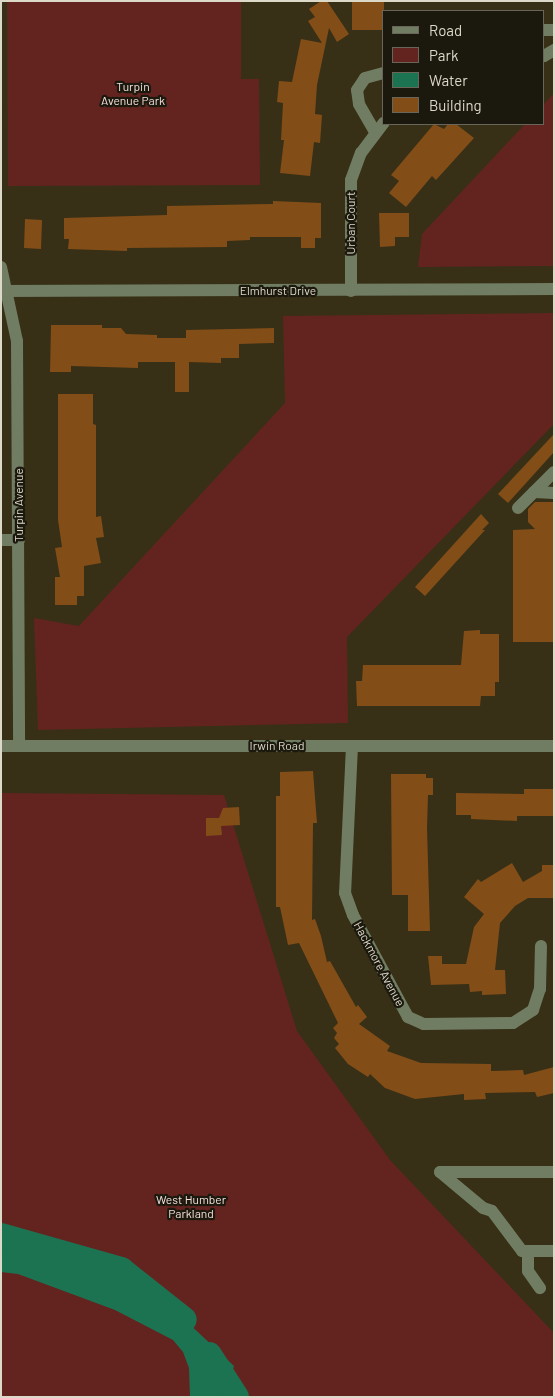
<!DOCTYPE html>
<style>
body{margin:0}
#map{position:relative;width:555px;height:1398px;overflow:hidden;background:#373016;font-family:Barlow,sans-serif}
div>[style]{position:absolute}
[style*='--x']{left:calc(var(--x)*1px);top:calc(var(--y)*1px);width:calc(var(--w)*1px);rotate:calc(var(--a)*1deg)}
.green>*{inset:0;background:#632420}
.water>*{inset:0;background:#1c7352}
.river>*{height:26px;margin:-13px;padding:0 13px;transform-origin:13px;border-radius:13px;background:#1c7352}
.building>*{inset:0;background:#834d18}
.minor>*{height:12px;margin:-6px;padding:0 6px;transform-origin:6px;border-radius:6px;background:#707d62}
span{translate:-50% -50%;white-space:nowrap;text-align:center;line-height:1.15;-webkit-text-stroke:4.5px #1b180d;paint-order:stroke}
.park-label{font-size:12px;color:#f5dfdc}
.street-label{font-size:12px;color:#ddd9c9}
.frame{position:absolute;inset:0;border:2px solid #ddd9c9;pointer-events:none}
.legend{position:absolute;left:382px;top:10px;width:162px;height:115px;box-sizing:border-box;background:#1b180d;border:1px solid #696558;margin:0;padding:6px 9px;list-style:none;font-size:15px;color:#ddd9c9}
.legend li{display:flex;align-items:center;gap:10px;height:25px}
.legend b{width:25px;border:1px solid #696558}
</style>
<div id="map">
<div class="green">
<div style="clip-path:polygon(7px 1px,241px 1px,241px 79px,259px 79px,260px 185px,8px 186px)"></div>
<div style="clip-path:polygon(554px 93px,554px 266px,418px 267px,422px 234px,525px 124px,544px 124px,544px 104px)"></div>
<div style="clip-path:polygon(554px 313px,554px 424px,347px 637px,348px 723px,38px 730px,34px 618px,79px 626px,285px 403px,283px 316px)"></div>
<div style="clip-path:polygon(1px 793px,224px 795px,297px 1031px,390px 1160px,554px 1333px,554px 1397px,1px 1397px)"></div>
</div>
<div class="water">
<div style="clip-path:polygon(18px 1241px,96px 1267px,168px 1304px,234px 1366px,227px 1389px,232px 1397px,190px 1397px,189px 1368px,183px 1352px,173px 1340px,115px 1310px,18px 1274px,1px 1272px,1px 1242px)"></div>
</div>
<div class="river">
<div style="--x:1;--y:1236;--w:125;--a:15.8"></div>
<div style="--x:121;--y:1270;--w:80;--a:38.4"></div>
<div style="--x:209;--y:1355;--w:50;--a:57.3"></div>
</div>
<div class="building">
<div style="clip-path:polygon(321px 1px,327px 1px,349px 34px,337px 42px,329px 28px,317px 85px,315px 114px,322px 115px,320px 143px,314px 142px,310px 176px,280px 173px,284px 140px,281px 140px,283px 103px,277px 102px,279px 81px,292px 82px,301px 39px,322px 43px,308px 21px,315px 17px,309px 9px)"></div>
<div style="clip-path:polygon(352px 1px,384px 1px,384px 30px,352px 30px)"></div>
<div style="clip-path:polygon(434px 124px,444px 129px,448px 124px,456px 124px,474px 138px,436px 180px,432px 176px,406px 207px,389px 193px,399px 181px,391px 175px)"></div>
<div style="clip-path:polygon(273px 201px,321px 203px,321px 238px,315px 238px,315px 248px,301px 248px,301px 237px,250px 237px,250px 240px,227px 241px,227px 247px,127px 248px,127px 251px,68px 249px,69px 239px,64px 239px,64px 218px,167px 215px,167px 206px,273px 204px)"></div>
<div style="clip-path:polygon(379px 213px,409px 213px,409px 237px,395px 237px,395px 246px,380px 247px)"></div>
<div style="clip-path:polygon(25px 219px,42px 220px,41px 249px,24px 248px)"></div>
<div style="clip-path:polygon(51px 325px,102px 325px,102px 328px,121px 328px,126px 334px,157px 335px,157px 338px,186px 338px,186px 330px,274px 328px,274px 343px,239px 344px,239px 358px,221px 358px,221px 363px,189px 362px,189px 392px,175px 392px,175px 362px,138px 362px,138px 368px,71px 366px,71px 372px,50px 372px)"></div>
<div style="clip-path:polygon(58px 394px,93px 394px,93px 424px,96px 425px,96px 517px,101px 516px,104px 537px,96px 538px,101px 563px,84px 566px,84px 596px,77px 596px,77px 605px,55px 605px,55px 577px,60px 577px,55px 548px,62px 547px,58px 520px)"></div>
<div style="clip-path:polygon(554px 434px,554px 452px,508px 503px,498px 494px)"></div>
<div style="clip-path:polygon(535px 502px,554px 502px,554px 642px,513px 642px,513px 530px,535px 529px,528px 522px,528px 509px)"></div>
<div style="clip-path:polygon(481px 514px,489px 523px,482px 530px,485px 530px,425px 596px,415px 587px)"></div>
<div style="clip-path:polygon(480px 630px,480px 634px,499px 634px,499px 682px,495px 682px,495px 696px,481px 696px,480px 706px,357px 706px,356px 681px,362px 681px,363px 665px,461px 665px,464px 631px)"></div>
<div style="clip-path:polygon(313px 771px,317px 823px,313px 823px,312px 920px,315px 919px,321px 936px,327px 962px,330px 961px,356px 1007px,358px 1005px,367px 1017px,359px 1024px,390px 1046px,387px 1051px,421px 1063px,491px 1064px,491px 1071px,523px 1070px,524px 1075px,554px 1067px,554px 1093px,537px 1097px,535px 1092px,485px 1093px,486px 1099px,464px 1100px,464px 1094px,415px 1099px,385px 1088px,370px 1074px,368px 1077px,348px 1064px,335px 1048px,339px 1044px,334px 1038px,337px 1033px,333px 1028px,338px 1023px,299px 943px,288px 945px,280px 907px,276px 907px,276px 796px,280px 796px,280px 772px)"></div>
<div style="clip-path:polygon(391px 774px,426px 774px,426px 778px,433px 778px,433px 795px,428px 795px,427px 828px,430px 931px,408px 931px,408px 895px,392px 895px)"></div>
<div style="clip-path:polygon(524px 789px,554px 789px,554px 816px,517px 816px,517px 821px,471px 819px,471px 815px,456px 815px,456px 793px,524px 794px)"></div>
<div style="clip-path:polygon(239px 807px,240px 825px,221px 826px,222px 835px,206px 836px,206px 818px,219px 818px,223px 808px)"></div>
<div style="clip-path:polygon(512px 863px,523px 882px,542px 871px,542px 865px,554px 865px,554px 898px,528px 898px,515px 906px,500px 923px,495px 970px,505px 970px,506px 994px,482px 995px,482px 991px,470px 992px,469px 984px,431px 985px,428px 956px,442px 956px,442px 964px,466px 964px,474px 927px,484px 914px,464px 897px,478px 879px,481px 882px)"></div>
</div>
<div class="minor">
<div style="--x:544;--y:30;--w:10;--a:0"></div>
<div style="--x:544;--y:56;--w:12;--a:-31"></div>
<div style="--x:375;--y:132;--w:32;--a:-120"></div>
<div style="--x:359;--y:104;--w:14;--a:-98"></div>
<div style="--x:357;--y:90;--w:14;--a:-56"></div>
<div style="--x:365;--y:78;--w:20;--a:-15"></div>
<div style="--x:1;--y:267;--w:76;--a:77.8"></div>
<div style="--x:17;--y:341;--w:404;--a:89.7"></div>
<div style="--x:1;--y:291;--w:553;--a:-0.21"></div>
<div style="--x:351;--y:291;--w:111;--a:-90"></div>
<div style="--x:351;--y:180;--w:29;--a:-70"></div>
<div style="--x:361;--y:153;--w:38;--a:-53"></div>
<div style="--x:534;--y:492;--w:20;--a:3"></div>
<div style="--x:518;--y:508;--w:51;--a:-45"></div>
<div style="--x:1;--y:540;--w:18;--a:0"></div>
<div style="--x:1;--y:746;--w:553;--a:0"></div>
<div style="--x:352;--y:746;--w:147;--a:92.7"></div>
<div style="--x:345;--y:893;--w:23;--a:70"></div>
<div style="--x:353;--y:915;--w:116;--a:61.7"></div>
<div style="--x:408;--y:1017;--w:17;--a:24"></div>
<div style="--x:424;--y:1024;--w:89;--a:-0.6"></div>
<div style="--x:513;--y:1023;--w:24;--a:-33"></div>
<div style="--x:533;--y:1010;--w:22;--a:-72"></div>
<div style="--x:540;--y:989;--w:43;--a:-88.7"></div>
<div style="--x:440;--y:1172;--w:56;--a:39.9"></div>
<div style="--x:483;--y:1208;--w:9;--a:18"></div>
<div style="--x:492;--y:1211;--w:50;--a:53.1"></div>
<div style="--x:522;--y:1251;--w:6;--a:0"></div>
<div style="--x:528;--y:1251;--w:20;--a:90"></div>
<div style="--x:528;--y:1271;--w:21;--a:55"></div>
<div style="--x:440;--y:1172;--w:114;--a:0"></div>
<div style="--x:528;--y:1251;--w:26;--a:0"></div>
</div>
<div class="park-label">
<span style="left:133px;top:94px">Turpin<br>Avenue Park</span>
<span style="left:191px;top:1207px">West Humber<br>Parkland</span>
</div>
<div class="street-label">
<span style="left:351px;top:223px;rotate:-90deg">Urban Court</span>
<span style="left:278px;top:291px">Elmhurst Drive</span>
<span style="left:19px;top:505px;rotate:-90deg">Turpin Avenue</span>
<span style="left:277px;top:746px">Irwin Road</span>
<span style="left:379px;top:964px;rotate:62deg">Hackmore Avenue</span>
</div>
<div class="frame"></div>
<ul class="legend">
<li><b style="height:6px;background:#707d62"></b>Road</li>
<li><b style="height:14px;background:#632420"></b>Park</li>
<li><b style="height:14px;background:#1c7352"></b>Water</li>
<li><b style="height:14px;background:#834d18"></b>Building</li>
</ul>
</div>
